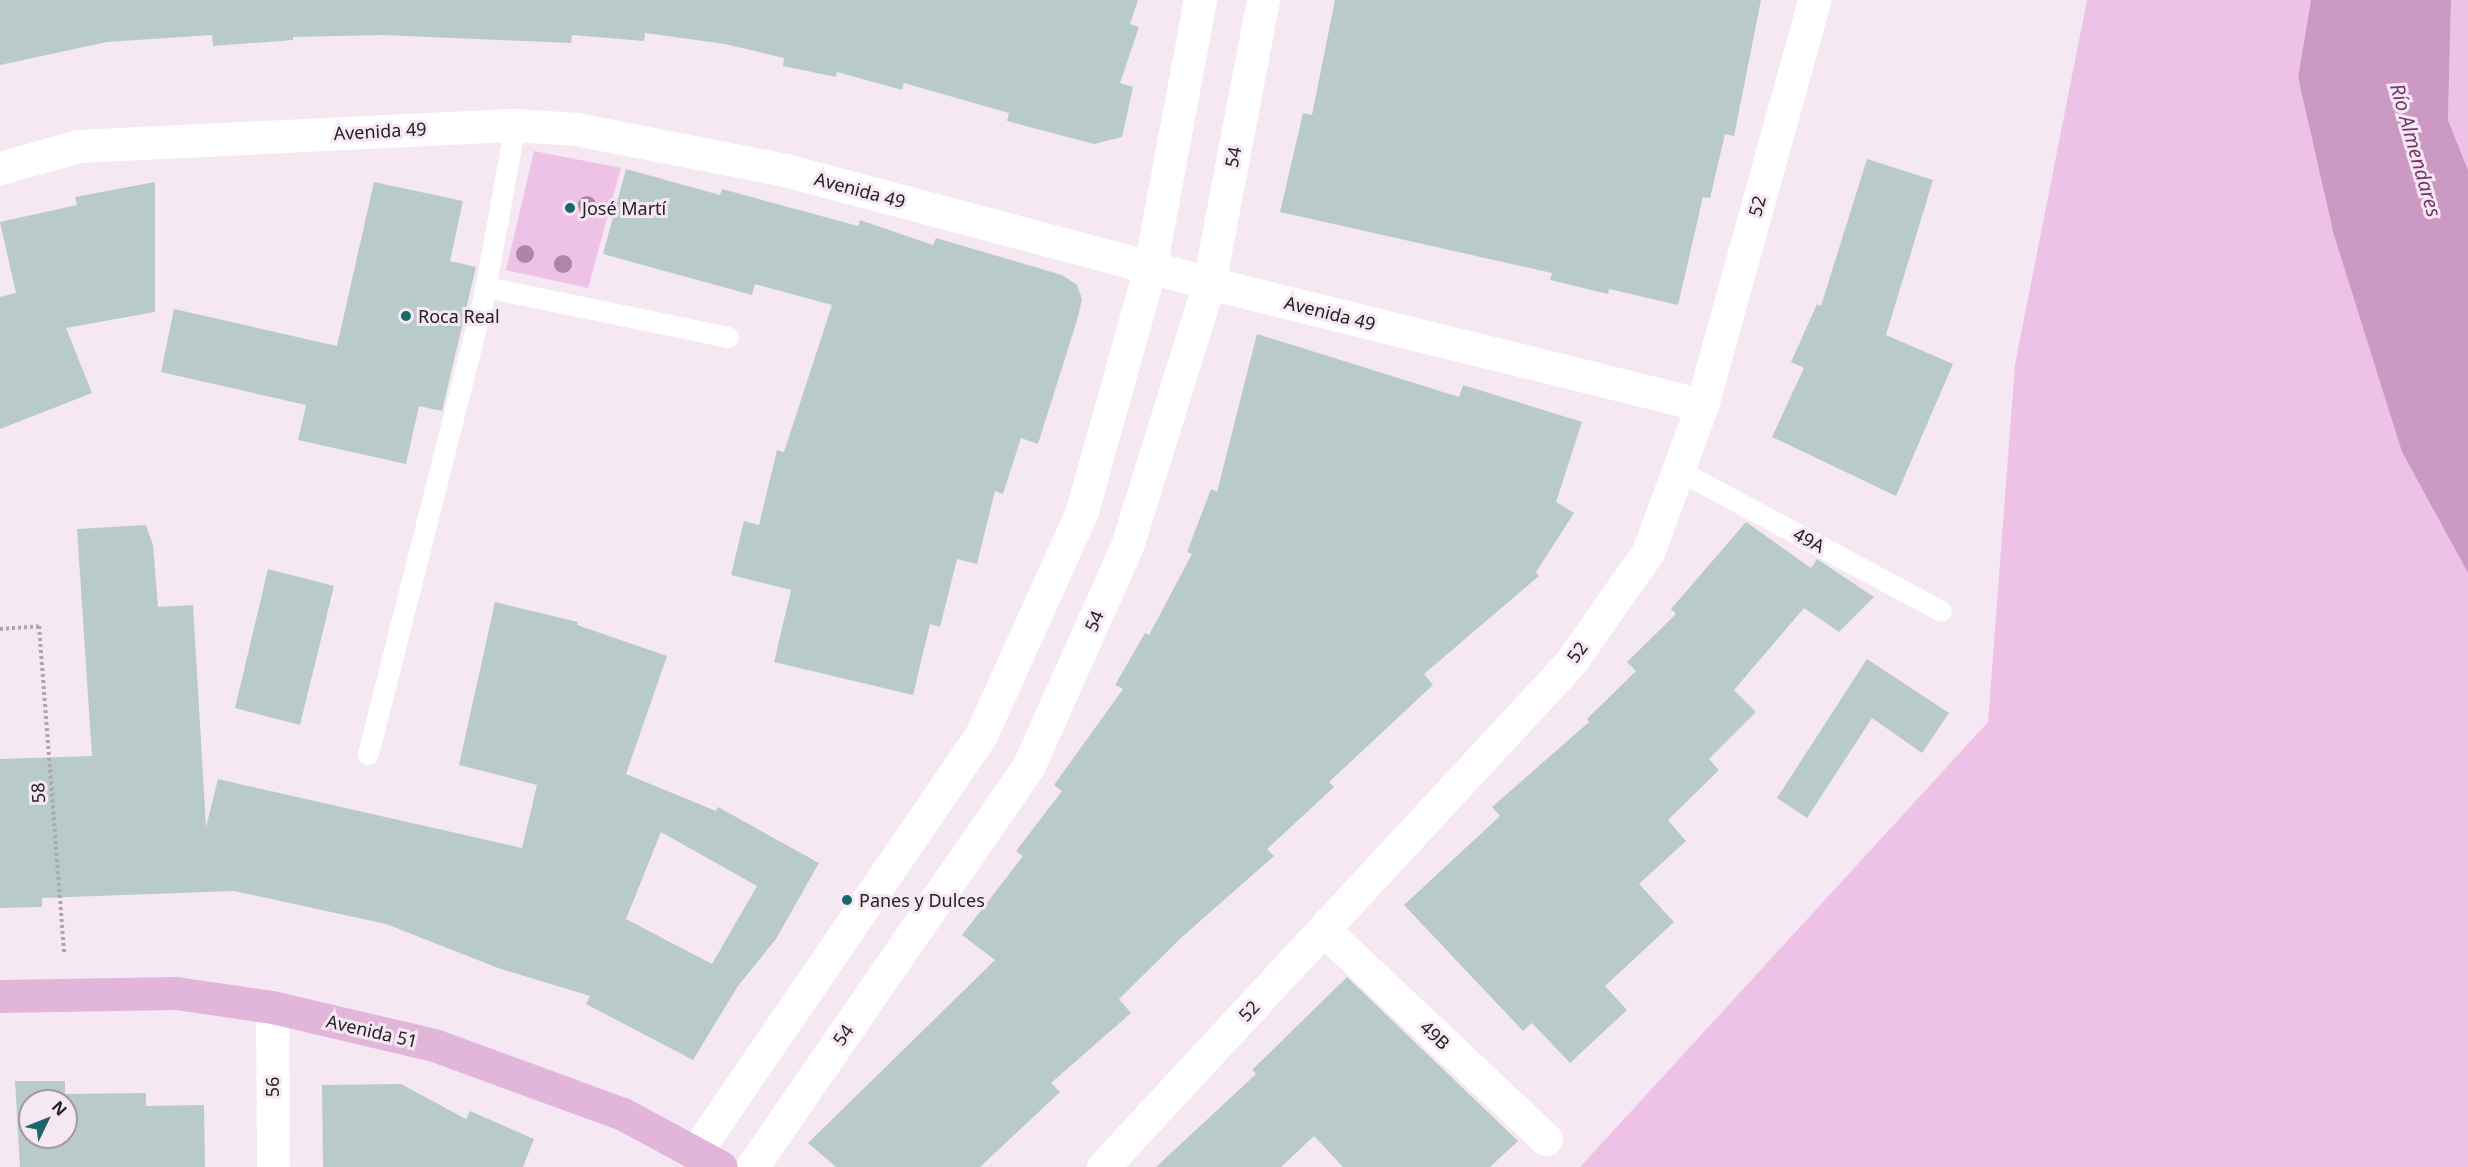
<!DOCTYPE html>
<meta charset="utf-8">
<style>
body{margin:0}
#map{position:relative;width:2468px;height:1167px;overflow:hidden;background:#f6e8f3;font-family:"Noto Sans",sans-serif}
div>[style]{position:absolute}
[style*='--x']{left:calc(var(--x)*1px);top:calc(var(--y)*1px);width:calc(var(--w)*1px);rotate:calc(var(--a)*1deg)}
.green>*{inset:0;background:#eec2e7}
.water>*{inset:0;background:#cc98c4}
.building>*{inset:0;background:#b8cbca}
.path>*{height:4px;margin-top:-2px;transform-origin:0;background:repeating-linear-gradient(90deg,#b1a6af 0 3px,transparent 0 6px)}
.lane>*{height:21px;margin:-10.5px;padding:0 10.5px;transform-origin:10.5px;border-radius:10.5px;background:#fff}
.street>*{height:33px;margin:-16.5px;padding:0 16.5px;transform-origin:16.5px;border-radius:16.5px;background:#fff}
.secondary>*{height:33px;margin:-16.5px;padding:0 16.5px;transform-origin:16.5px;border-radius:16.5px;background:#fff}
.primary>*{height:33px;margin:-16.5px;padding:0 16.5px;transform-origin:16.5px;border-radius:16.5px;background:#e2b6db}
.trees>*{width:18px;height:18px;margin:-9px;border-radius:50%;background:#ae85a9}
.dots>*{width:16px;height:16px;translate:-50% -50%;box-sizing:border-box;border:3px solid #f6e8f3;border-radius:50%}
span{translate:-50% -50%;white-space:nowrap;text-align:center;line-height:1.15;-webkit-text-stroke:6px #f6e8f3;paint-order:stroke}
.street-label{font-size:18px;color:#252125}
.poi-label{font-size:18px;color:#252125}
.left{translate:0 -50%;text-align:left}
.water-label{font-size:20px;color:#76376f;font-style:italic}
.north{position:absolute;left:18px;top:1089px;width:60px;height:60px;box-sizing:border-box;background:#f6e8f3;border:2px solid #a298a1;border-radius:50%;rotate:47deg;font-size:16px;font-weight:700;line-height:24px;text-align:center;color:#252125}
.north::after{content:'';display:block;margin:auto;width:21px;height:27px;background:#1b6868;clip-path:polygon(50% 0,100% 100%,50% 72%,0 100%)}
</style>
<div id="map">
<div class="green">
<div style="clip-path:polygon(2087px 0,2311px 0,2298px 77px,2402px 452px,2468px 573px,2468px 1167px,1580px 1167px,1988px 722px,2015px 364px)"></div>
<div style="clip-path:polygon(2451px 0,2468px 0,2468px 170px,2448px 120px)"></div>
<div style="clip-path:polygon(534px 151px,621px 168px,588px 288px,506px 270px)"></div>
</div>
<div class="water">
<div style="clip-path:polygon(2311px 0,2451px 0,2448px 120px,2468px 170px,2468px 573px,2402px 452px,2334px 235px,2298px 77px)"></div>
</div>
<div class="building">
<div style="clip-path:polygon(0 0,1138px 0,1130px 24px,1139px 27px,1120px 83px,1133px 87px,1122px 137px,1094px 144px,1007px 121px,1009px 113px,904px 83px,902px 90px,837px 72px,836px 77px,783px 66px,784px 58px,725px 44px,645px 33px,644px 41px,572px 35px,571px 43px,384px 35px,293px 37px,293px 40px,213px 46px,212px 35px,107px 42px,0 65px)"></div>
<div style="clip-path:polygon(1335px 0,1761px 0,1734px 136px,1725px 134px,1710px 198px,1703px 197px,1678px 305px,1609px 289px,1608px 294px,1550px 280px,1552px 273px,1280px 212px,1303px 113px,1312px 115px)"></div>
<div style="clip-path:polygon(1867px 159px,1933px 180px,1886px 335px,1953px 364px,1896px 496px,1772px 437px,1804px 368px,1791px 362px,1817px 304px,1821px 306px)"></div>
<div style="clip-path:polygon(626px 169px,720px 195px,722px 189px,858px 226px,860px 220px,933px 245px,936px 238px,1062px 275px,1077px 285px,1082px 299px,1078px 317px,1038px 444px,1021px 438px,1003px 494px,995px 491px,977px 564px,957px 559px,940px 627px,930px 624px,913px 695px,774px 662px,791px 590px,731px 575px,744px 521px,759px 525px,777px 450px,784px 452px,832px 305px,755px 284px,752px 295px,603px 254px)"></div>
<div style="clip-path:polygon(155px 182px,155px 312px,66px 328px,92px 393px,0 429px,0 297px,16px 293px,0 222px,77px 205px,75px 197px)"></div>
<div style="clip-path:polygon(374px 182px,463px 201px,450px 261px,476px 267px,442px 411px,419px 406px,406px 464px,298px 440px,306px 405px,161px 372px,174px 309px,337px 346px)"></div>
<div style="clip-path:polygon(1257px 334px,1459px 397px,1463px 385px,1582px 422px,1556px 502px,1574px 513px,1536px 572px,1539px 576px,1424px 674px,1433px 685px,1329px 782px,1334px 787px,1267px 849px,1274px 856px,1182px 937px,1119px 999px,1131px 1013px,1051px 1083px,1060px 1092px,980px 1167px,836px 1167px,808px 1143px,995px 960px,962px 935px,1023px 856px,1016px 851px,1062px 791px,1054px 785px,1123px 689px,1115px 685px,1145px 633px,1149px 635px,1192px 554px,1187px 552px,1211px 489px,1217px 492px)"></div>
<div style="clip-path:polygon(1746px 522px,1811px 568px,1817px 559px,1874px 597px,1839px 632px,1804px 608px,1734px 690px,1756px 712px,1709px 759px,1719px 770px,1668px 820px,1686px 841px,1639px 884px,1674px 922px,1605px 986px,1627px 1010px,1570px 1063px,1532px 1023px,1523px 1031px,1404px 905px,1500px 816px,1492px 807px,1589px 722px,1587px 719px,1636px 671px,1627px 662px,1676px 614px,1671px 609px)"></div>
<div style="clip-path:polygon(evenodd,146px 525px,153px 545px,158px 607px,193px 605px,206px 827px,218px 779px,522px 848px,537px 785px,459px 765px,495px 602px,578px 622px,577px 625px,667px 656px,626px 774px,716px 811px,718px 807px,819px 863px,776px 939px,738px 986px,693px 1060px,586px 1004px,590px 996px,498px 968px,386px 924px,234px 891px,42px 898px,42px 907px,0 908px,0 759px,92px 756px,77px 529px,146px 525px,661px 832px,757px 886px,712px 964px,626px 919px,661px 832px)"></div>
<div style="clip-path:polygon(268px 569px,334px 586px,300px 725px,235px 708px)"></div>
<div style="clip-path:polygon(1867px 659px,1949px 713px,1922px 753px,1872px 718px,1807px 818px,1777px 798px)"></div>
<div style="clip-path:polygon(1347px 977px,1518px 1141px,1490px 1167px,1343px 1167px,1314px 1136px,1281px 1167px,1156px 1167px,1256px 1074px,1252px 1070px)"></div>
<div style="clip-path:polygon(evenodd,15px 1081px,65px 1081px,65px 1094px,146px 1093px,146px 1106px,204px 1105px,205px 1167px,20px 1167px,15px 1081px,30px 1101px,66px 1101px,66px 1137px,30px 1137px,30px 1101px)"></div>
<div style="clip-path:polygon(401px 1084px,466px 1119px,470px 1111px,534px 1139px,523px 1167px,323px 1167px,322px 1085px)"></div>
</div>
<div class="path">
<div style="--x:0;--y:629;--w:39;--a:-4"></div>
<div style="--x:39;--y:626;--w:329;--a:85.6"></div>
</div>
<div class="lane">
<div style="--x:486;--y:287;--w:247;--a:11.7"></div>
<div style="--x:1678;--y:470;--w:298;--a:28.2"></div>
<div style="--x:368;--y:754;--w:473;--a:-75.8"></div>
<div style="--x:484;--y:295;--w:173;--a:-79.7"></div>
</div>
<div class="street">
<div style="--x:0;--y:168;--w:82;--a:-15.6"></div>
<div style="--x:79;--y:146;--w:437;--a:-2.8"></div>
<div style="--x:515;--y:125;--w:61;--a:3.8"></div>
<div style="--x:576;--y:129;--w:213;--a:11.1"></div>
<div style="--x:785;--y:170;--w:439;--a:14.9"></div>
<div style="--x:1209;--y:283;--w:508;--a:13.9"></div>
<div style="--x:1324;--y:930;--w:305;--a:43.3"></div>
<div style="--x:272;--y:1007;--w:160;--a:89.6"></div>
<div style="--x:1103;--y:1167;--w:687;--a:-47.18"></div>
<div style="--x:1570;--y:663;--w:136;--a:-54.9"></div>
<div style="--x:1648;--y:552;--w:157;--a:-69.8"></div>
<div style="--x:1702;--y:405;--w:420;--a:-74.5"></div>
</div>
<div class="secondary">
<div style="--x:695;--y:1153;--w:506;--a:-55.62"></div>
<div style="--x:981;--y:735;--w:246;--a:-65.7"></div>
<div style="--x:1082;--y:511;--w:253;--a:-74.4"></div>
<div style="--x:1150;--y:267;--w:272;--a:-79.4"></div>
<div style="--x:752;--y:1167;--w:488;--a:-55.4"></div>
<div style="--x:1029;--y:765;--w:240;--a:-65.9"></div>
<div style="--x:1127;--y:546;--w:275;--a:-72.7"></div>
<div style="--x:1209;--y:283;--w:288;--a:-79.2"></div>
</div>
<div class="primary">
<div style="--x:0;--y:996;--w:176;--a:-1"></div>
<div style="--x:176;--y:993;--w:97;--a:8.3"></div>
<div style="--x:272;--y:1007;--w:166;--a:13.2"></div>
<div style="--x:434;--y:1045;--w:201;--a:20.1"></div>
<div style="--x:623;--y:1114;--w:111;--a:28.4"></div>
</div>
<div class="trees">
<div style="left:587px;top:205px"></div>
<div style="left:525px;top:254px"></div>
<div style="left:563px;top:264px"></div>
</div>
<div class="dots">
<div style="left:570px;top:208px;background:#1b6868"></div>
<div style="left:406px;top:316px;background:#1b6868"></div>
<div style="left:847px;top:900px;background:#1b6868"></div>
</div>
<div class="street-label">
<span style="left:380px;top:131px;rotate:-3deg">Avenida 49</span>
<span style="left:1233px;top:157px;rotate:-79deg">54</span>
<span style="left:860px;top:190px;rotate:15deg">Avenida 49</span>
<span style="left:1757px;top:206px;rotate:-75deg">52</span>
<span style="left:1330px;top:313px;rotate:14deg">Avenida 49</span>
<span style="left:1809px;top:540px;rotate:28deg">49A</span>
<span style="left:1094px;top:621px;rotate:-66deg">54</span>
<span style="left:1577px;top:652px;rotate:-54deg">52</span>
<span style="left:38px;top:793px;rotate:-94deg">58</span>
<span style="left:1249px;top:1011px;rotate:-47deg">52</span>
<span style="left:372px;top:1031px;rotate:13deg">Avenida 51</span>
<span style="left:843px;top:1035px;rotate:-55deg">54</span>
<span style="left:1435px;top:1035px;rotate:43deg">49B</span>
<span style="left:272px;top:1087px;rotate:-90deg">56</span>
</div>
<div class="poi-label">
<span class="left" style="left:582px;top:208px">José Martí</span>
<span class="left" style="left:418px;top:316px">Roca Real</span>
<span class="left" style="left:859px;top:900px">Panes y Dulces</span>
</div>
<div class="water-label">
<span style="left:2416px;top:150px;rotate:74deg">Río Almendares</span>
</div>
<div class="north">N</div>
</div>
